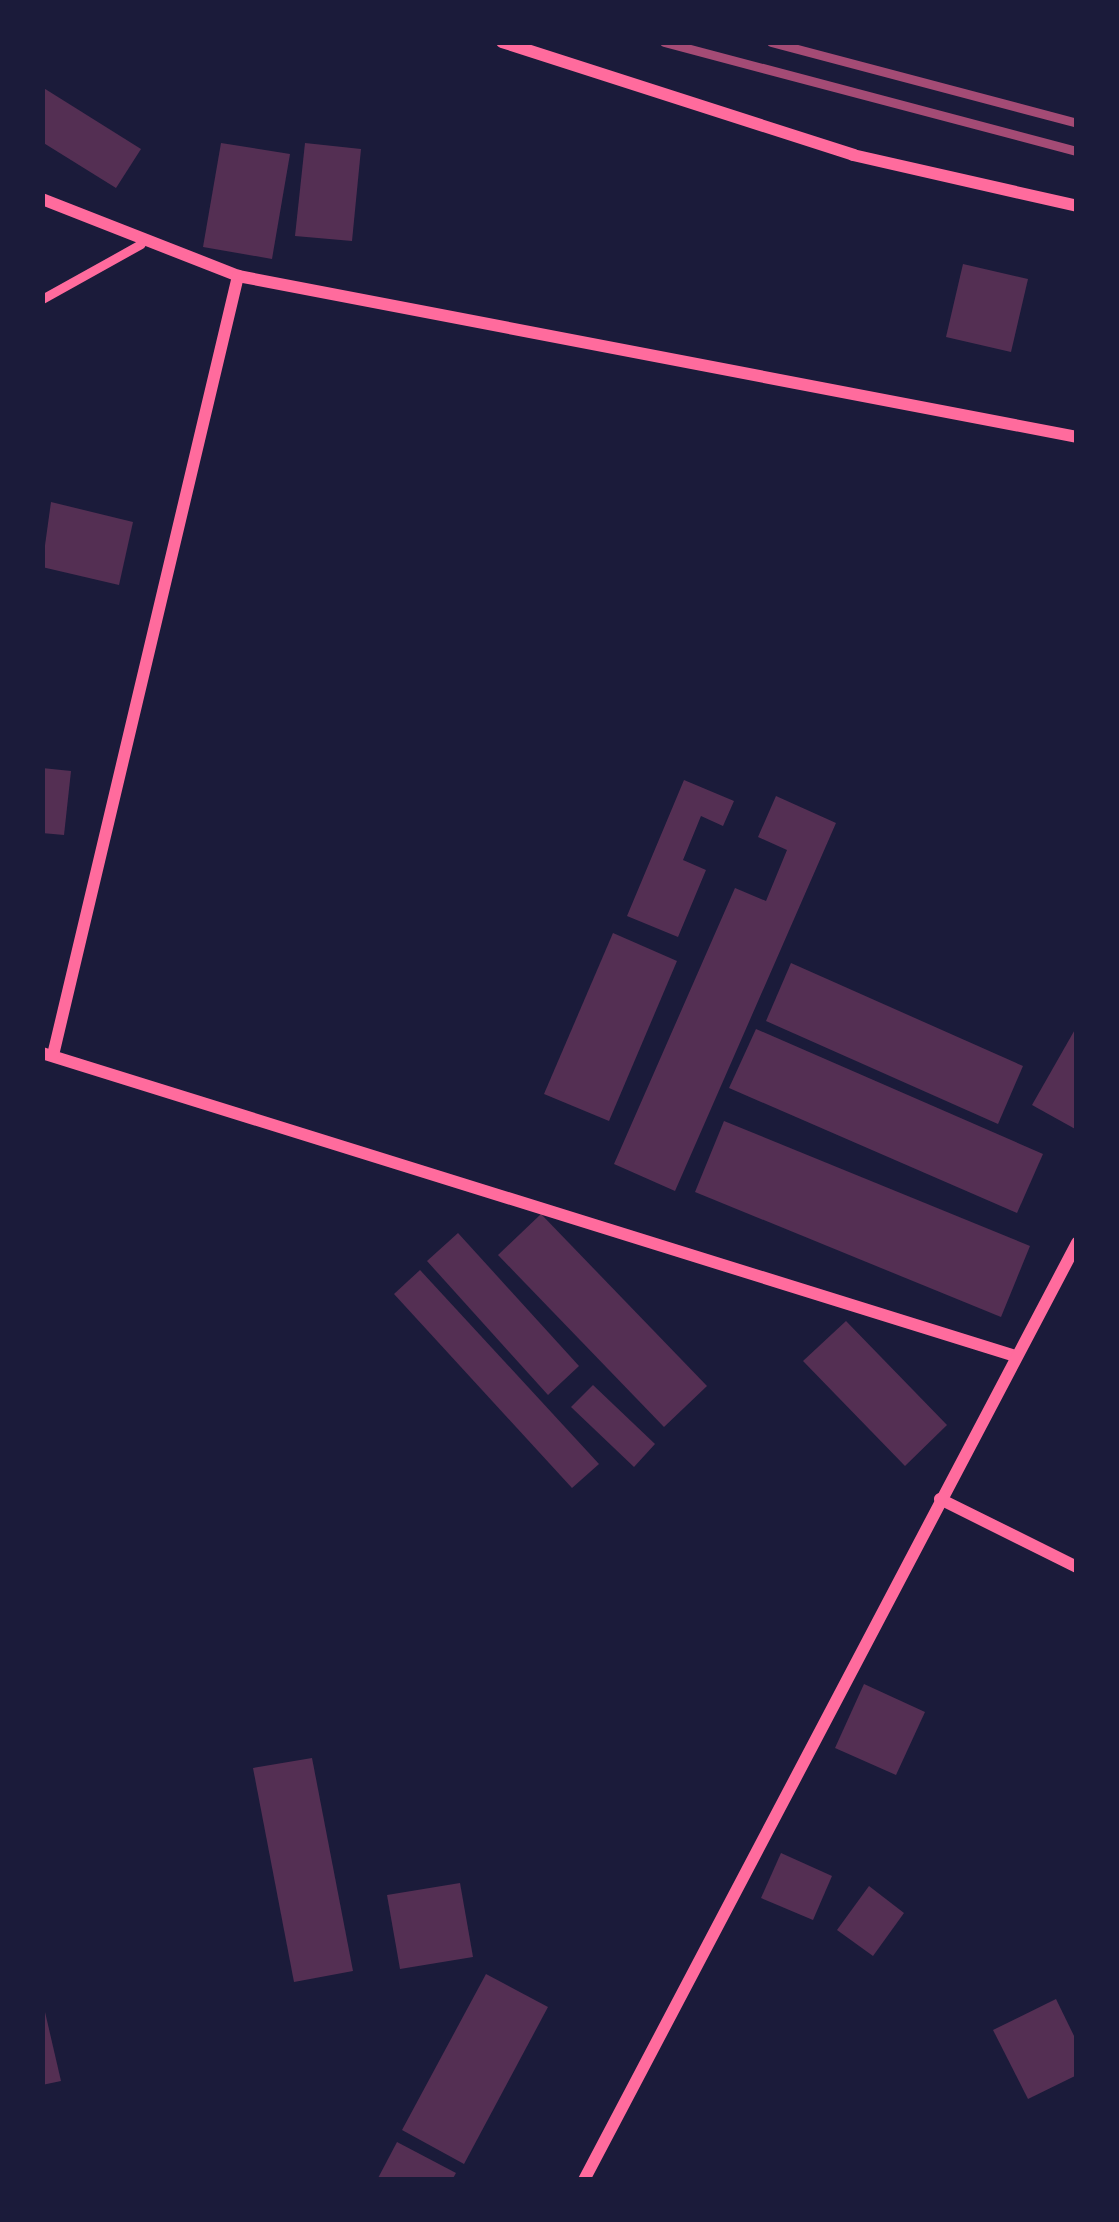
<!DOCTYPE html>
<style>
body{margin:0}
#map{position:relative;width:1119px;height:2222px;overflow:hidden;background:#1b1b3a;font-family:Ubuntu,sans-serif}
div>[style]{position:absolute}
[style*='--x']{left:calc(var(--x)*1px);top:calc(var(--y)*1px);width:calc(var(--w)*1px);rotate:calc(var(--a)*1deg)}
.building>*{inset:0;background:#542f53}
.service>*{height:9px;margin:-4.5px;padding:0 4.5px;transform-origin:4.5px;border-radius:4.5px;background:#ff6b9d}
.minor>*{height:12px;margin:-6px;padding:0 6px;transform-origin:6px;border-radius:6px;background:#ff6b9d}
.rail>*{height:9px;margin:-4.5px;padding:0 4.5px;transform-origin:4.5px;border-radius:4.5px;background:#a44b75}
span{translate:-50% -50%;white-space:nowrap;text-align:center;line-height:1.15;-webkit-text-stroke:10px #1b1b3a;paint-order:stroke}
.frame{position:absolute;inset:0;border:45px solid #1b1b3a;pointer-events:none}
</style>
<div id="map">
<div class="building">
<div style="clip-path:polygon(42px 87px,141px 149px,116px 188px,42px 142px)"></div>
<div style="clip-path:polygon(221px 143px,290px 154px,272px 259px,203px 247px)"></div>
<div style="clip-path:polygon(305px 143px,361px 149px,352px 241px,295px 236px)"></div>
<div style="clip-path:polygon(963px 264px,1028px 279px,1011px 352px,946px 337px)"></div>
<div style="clip-path:polygon(51px 502px,133px 522px,119px 585px,42px 567px)"></div>
<div style="clip-path:polygon(42px 768px,71px 771px,64px 835px,42px 833px)"></div>
<div style="clip-path:polygon(684px 780px,734px 801px,723px 826px,701px 816px,683px 860px,706px 870px,678px 937px,627px 916px)"></div>
<div style="clip-path:polygon(776px 796px,836px 823px,675px 1191px,614px 1164px,735px 888px,766px 901px,787px 850px,758px 837px)"></div>
<div style="clip-path:polygon(613px 933px,677px 961px,609px 1121px,544px 1094px)"></div>
<div style="clip-path:polygon(791px 963px,1023px 1066px,998px 1124px,766px 1021px)"></div>
<div style="clip-path:polygon(1077px 1026px,1077px 1130px,1032px 1105px)"></div>
<div style="clip-path:polygon(756px 1029px,1043px 1154px,1017px 1213px,729px 1088px)"></div>
<div style="clip-path:polygon(724px 1121px,1030px 1246px,1001px 1317px,695px 1192px)"></div>
<div style="clip-path:polygon(541px 1214px,707px 1386px,664px 1427px,498px 1255px)"></div>
<div style="clip-path:polygon(458px 1233px,579px 1366px,548px 1395px,427px 1261px)"></div>
<div style="clip-path:polygon(420px 1270px,599px 1464px,572px 1488px,394px 1294px)"></div>
<div style="clip-path:polygon(846px 1321px,947px 1425px,905px 1466px,803px 1361px)"></div>
<div style="clip-path:polygon(593px 1385px,655px 1444px,634px 1467px,571px 1407px)"></div>
<div style="clip-path:polygon(864px 1684px,925px 1712px,896px 1775px,835px 1748px)"></div>
<div style="clip-path:polygon(312px 1758px,353px 1971px,294px 1982px,253px 1768px)"></div>
<div style="clip-path:polygon(781px 1853px,832px 1876px,813px 1920px,761px 1898px)"></div>
<div style="clip-path:polygon(460px 1883px,473px 1957px,400px 1969px,387px 1895px)"></div>
<div style="clip-path:polygon(869px 1886px,904px 1913px,873px 1956px,837px 1930px)"></div>
<div style="clip-path:polygon(486px 1974px,548px 2007px,464px 2164px,402px 2130px)"></div>
<div style="clip-path:polygon(42px 1999px,61px 2081px,42px 2085px)"></div>
<div style="clip-path:polygon(1056px 1999px,1077px 2042px,1077px 2075px,1028px 2099px,993px 2030px)"></div>
<div style="clip-path:polygon(397px 2142px,456px 2173px,452px 2180px,377px 2180px)"></div>
</div>
<div class="service">
<div style="--x:42;--y:299;--w:113;--a:-29.1"></div>
</div>
<div class="minor">
<div style="--x:502;--y:42;--w:369;--a:17.8"></div>
<div style="--x:853;--y:155;--w:230;--a:12.8"></div>
<div style="--x:42;--y:199;--w:211;--a:21.4"></div>
<div style="--x:238;--y:276;--w:854;--a:10.86"></div>
<div style="--x:42;--y:1053;--w:1016;--a:17.29"></div>
<div style="--x:53;--y:1055;--w:801;--a:-76.64"></div>
<div style="--x:940;--y:1499;--w:153;--a:26.4"></div>
<div style="--x:584;--y:2180;--w:1059;--a:-62.25"></div>
</div>
<div class="rail">
<div style="--x:664;--y:42;--w:427;--a:14.8"></div>
<div style="--x:771;--y:42;--w:317;--a:14.8"></div>
</div>
<div class="frame"></div>
</div>
